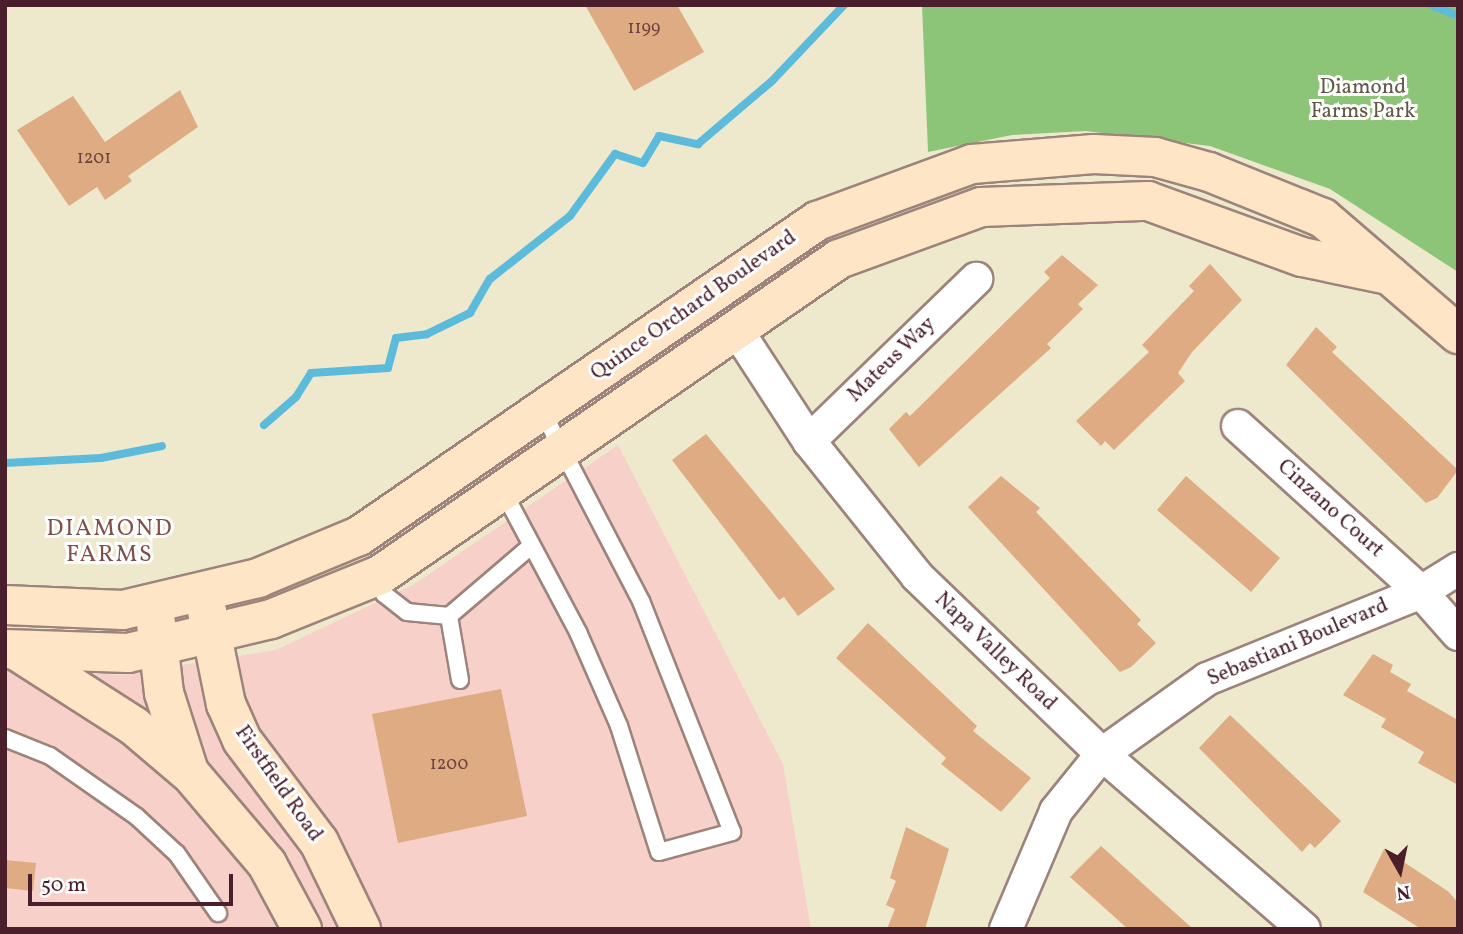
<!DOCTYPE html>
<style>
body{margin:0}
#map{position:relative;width:1463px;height:934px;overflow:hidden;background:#eee8cc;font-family:Vollkorn,serif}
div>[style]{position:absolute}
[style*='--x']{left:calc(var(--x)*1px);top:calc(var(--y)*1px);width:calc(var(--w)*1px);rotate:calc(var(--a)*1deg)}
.built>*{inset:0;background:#f7d0ca}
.green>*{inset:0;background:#8dc578}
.stream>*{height:8px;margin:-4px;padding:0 4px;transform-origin:4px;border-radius:4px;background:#5cbada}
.building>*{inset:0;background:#deab82}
.roads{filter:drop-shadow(2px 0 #9c847c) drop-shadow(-2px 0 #9c847c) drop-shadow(0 2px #9c847c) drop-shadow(0 -2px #9c847c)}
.lane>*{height:16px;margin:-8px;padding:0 8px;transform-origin:8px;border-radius:8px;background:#fff}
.street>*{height:32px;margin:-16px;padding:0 16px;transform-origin:16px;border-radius:16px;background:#fff}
.secondary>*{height:38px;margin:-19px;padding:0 19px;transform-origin:19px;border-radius:19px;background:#fde5c5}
span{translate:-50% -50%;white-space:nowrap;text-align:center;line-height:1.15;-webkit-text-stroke:6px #fff;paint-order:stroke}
.number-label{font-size:18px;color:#6f4241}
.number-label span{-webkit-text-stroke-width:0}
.park-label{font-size:21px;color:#615946}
.street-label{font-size:21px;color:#4a1f2b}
.neighbourhood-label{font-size:23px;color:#7e5049;letter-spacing:2px}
.frame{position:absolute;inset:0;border:7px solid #4a1f2b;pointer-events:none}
.north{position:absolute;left:1365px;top:836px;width:70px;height:70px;-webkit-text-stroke:5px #fff;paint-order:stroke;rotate:171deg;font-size:19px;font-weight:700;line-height:28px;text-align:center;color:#4a1f2b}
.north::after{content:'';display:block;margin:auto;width:24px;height:32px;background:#4a1f2b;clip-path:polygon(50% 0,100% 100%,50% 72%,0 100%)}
.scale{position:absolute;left:28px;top:874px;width:205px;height:32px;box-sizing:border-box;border:4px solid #4a1f2b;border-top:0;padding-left:9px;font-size:21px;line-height:24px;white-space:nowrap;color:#4a1f2b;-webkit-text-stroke:5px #fff;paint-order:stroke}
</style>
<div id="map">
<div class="built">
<div style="clip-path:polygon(618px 445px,783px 764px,811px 929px,5px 929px,5px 668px,119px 675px,276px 650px,413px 585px)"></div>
</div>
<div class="green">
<div style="clip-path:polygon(922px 5px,1458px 5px,1458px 272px,1330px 189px,1210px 146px,1085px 131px,1012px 135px,928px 152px)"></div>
</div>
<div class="stream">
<div style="--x:1431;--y:5;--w:29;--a:22"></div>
<div style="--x:264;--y:425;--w:43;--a:-41.2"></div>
<div style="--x:296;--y:397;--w:28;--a:-58"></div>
<div style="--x:311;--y:373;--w:77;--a:-3.7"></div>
<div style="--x:388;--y:368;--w:31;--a:-75"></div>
<div style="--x:396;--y:338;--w:31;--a:-7"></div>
<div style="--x:427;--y:334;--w:48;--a:-26"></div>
<div style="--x:470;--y:313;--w:39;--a:-60"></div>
<div style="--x:490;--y:279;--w:102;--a:-38.2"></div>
<div style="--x:570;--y:216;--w:77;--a:-54"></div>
<div style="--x:615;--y:154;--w:29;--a:18"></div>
<div style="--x:643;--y:163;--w:31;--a:-59"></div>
<div style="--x:659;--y:136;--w:40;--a:12"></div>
<div style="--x:698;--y:144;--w:97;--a:-40.4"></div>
<div style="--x:772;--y:81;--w:105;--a:-46.5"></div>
<div style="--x:5;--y:463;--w:96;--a:-3"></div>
<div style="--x:101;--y:458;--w:62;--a:-11.1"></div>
</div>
<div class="building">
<div style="clip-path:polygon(585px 5px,677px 5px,704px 52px,634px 91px)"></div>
<div style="clip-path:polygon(180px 90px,198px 127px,128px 176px,132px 181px,105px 200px,97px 187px,69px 206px,17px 130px,73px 96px,105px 142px)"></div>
<div style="clip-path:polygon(1062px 255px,1098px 285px,1078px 304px,1083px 309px,1047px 344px,1051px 348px,919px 467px,889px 429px,906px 412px,910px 416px,1050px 278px,1044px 272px)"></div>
<div style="clip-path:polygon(1210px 264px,1242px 300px,1192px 352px,1178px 373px,1185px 381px,1114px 450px,1105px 441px,1101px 446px,1076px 421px,1149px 352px,1142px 345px,1194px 291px,1189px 286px)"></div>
<div style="clip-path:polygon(1316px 327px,1337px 347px,1332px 352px,1458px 470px,1437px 498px,1426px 503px,1286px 365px)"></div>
<div style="clip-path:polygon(706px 434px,835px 589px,798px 616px,784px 597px,779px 600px,672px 460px)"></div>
<div style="clip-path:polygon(1001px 476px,1040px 508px,1036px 512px,1141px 620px,1137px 624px,1156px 643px,1131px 667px,1120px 672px,968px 507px)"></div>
<div style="clip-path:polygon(1186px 476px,1280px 558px,1251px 592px,1157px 510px)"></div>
<div style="clip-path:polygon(868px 623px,977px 726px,973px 731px,1031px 778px,1001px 812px,941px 764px,946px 758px,836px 658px)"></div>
<div style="clip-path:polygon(1373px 654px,1393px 665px,1390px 672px,1411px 684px,1407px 691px,1458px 720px,1458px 785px,1418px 763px,1424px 752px,1381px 727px,1386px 719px,1343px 695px)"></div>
<div style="clip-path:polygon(501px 689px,527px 816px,398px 843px,372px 714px)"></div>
<div style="clip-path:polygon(1230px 715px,1341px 821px,1315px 848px,1310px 843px,1302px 852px,1199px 748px)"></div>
<div style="clip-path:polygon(906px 827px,949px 849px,925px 929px,887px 929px,895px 909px,886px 905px,896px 881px,890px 878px)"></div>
<div style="clip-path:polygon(1101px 846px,1193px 929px,1128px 929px,1070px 877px)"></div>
<div style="clip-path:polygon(1384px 849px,1449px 892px,1458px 903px,1458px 929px,1421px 929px,1363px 892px)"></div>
<div style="clip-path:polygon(5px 860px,36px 863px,33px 891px,5px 888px)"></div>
</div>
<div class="roads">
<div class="lane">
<div style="--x:503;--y:491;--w:160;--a:62"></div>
<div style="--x:578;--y:632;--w:103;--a:66.4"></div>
<div style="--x:619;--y:726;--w:132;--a:72.4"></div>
<div style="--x:659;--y:852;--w:76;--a:-15.3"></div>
<div style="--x:732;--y:832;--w:248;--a:-111.5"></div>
<div style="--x:641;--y:601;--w:214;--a:-117.5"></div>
<div style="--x:376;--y:576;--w:20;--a:66"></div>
<div style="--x:384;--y:594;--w:29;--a:38"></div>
<div style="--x:407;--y:612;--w:42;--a:5.4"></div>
<div style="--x:460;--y:680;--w:65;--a:-99.8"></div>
<div style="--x:449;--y:616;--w:108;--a:-40.5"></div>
<div style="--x:5;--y:738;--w:48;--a:21.8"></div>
<div style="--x:50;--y:756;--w:106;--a:35"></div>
<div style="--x:137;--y:817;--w:54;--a:42.8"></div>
<div style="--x:177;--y:854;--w:72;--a:55.2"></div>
</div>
<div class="street">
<div style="--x:736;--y:329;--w:134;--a:56.9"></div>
<div style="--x:809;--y:441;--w:173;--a:51.3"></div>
<div style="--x:917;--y:576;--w:257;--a:43.9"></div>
<div style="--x:1102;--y:754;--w:267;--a:40.9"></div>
<div style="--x:1238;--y:426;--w:247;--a:42.2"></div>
<div style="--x:1421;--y:592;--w:56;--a:48.6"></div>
<div style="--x:809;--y:441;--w:233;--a:-44.1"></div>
<div style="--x:1006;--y:929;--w:128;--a:-67"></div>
<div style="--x:1056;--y:811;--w:73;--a:-51.1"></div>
<div style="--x:1102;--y:754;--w:129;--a:-35.5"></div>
<div style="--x:1207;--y:679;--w:231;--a:-22.1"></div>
<div style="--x:1421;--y:592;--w:44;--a:-31.9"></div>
</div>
<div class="secondary">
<div style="--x:5;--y:605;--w:118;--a:2.4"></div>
<div style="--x:123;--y:610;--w:139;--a:-13.3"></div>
<div style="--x:258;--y:578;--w:109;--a:-22.6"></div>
<div style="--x:359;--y:536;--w:556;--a:-34.52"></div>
<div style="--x:817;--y:221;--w:165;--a:-20.2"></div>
<div style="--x:972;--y:164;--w:122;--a:-4.7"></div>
<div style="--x:1094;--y:154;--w:61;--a:2.8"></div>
<div style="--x:1155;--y:157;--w:56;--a:15.5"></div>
<div style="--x:1209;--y:172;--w:123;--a:22"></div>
<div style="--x:1323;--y:218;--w:178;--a:40.7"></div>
<div style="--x:207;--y:611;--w:95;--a:78.5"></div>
<div style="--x:226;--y:704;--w:39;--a:66"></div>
<div style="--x:242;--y:740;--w:128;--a:53"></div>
<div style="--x:319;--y:842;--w:97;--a:64.2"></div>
<div style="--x:156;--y:623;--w:70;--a:83.5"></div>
<div style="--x:164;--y:693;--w:83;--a:72.4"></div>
<div style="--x:189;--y:772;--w:121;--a:49.7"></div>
<div style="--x:267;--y:864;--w:74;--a:61.7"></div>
<div style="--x:5;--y:649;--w:123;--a:1.9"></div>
<div style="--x:128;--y:653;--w:147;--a:-13.4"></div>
<div style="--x:271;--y:619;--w:118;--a:-22"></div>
<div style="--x:380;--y:575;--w:557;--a:-34.55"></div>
<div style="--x:839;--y:259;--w:151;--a:-20.1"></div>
<div style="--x:981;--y:207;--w:167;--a:-2.1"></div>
<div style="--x:1148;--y:201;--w:164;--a:20"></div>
<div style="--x:1302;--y:257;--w:89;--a:11.7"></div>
<div style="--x:17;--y:651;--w:139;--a:32.7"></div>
<div style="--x:134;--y:726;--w:71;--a:40.4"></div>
</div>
</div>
<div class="number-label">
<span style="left:644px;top:29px">1199</span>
<span style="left:94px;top:159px">1201</span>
<span style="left:449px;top:765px">1200</span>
</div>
<div class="park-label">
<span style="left:1363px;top:100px">Diamond<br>Farms Park</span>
</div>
<div class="street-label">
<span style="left:694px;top:306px;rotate:-35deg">Quince Orchard Boulevard</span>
<span style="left:892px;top:360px;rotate:-44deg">Mateus Way</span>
<span style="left:1330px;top:509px;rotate:42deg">Cinzano Court</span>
<span style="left:1298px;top:643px;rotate:-23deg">Sebastiani Boulevard</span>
<span style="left:995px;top:652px;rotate:44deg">Napa Valley Road</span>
<span style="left:278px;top:784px;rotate:55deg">Firstfield Road</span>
</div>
<div class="neighbourhood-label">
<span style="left:110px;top:542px">DIAMOND<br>FARMS</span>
</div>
<div class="frame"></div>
<div class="north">N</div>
<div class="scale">50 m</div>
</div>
